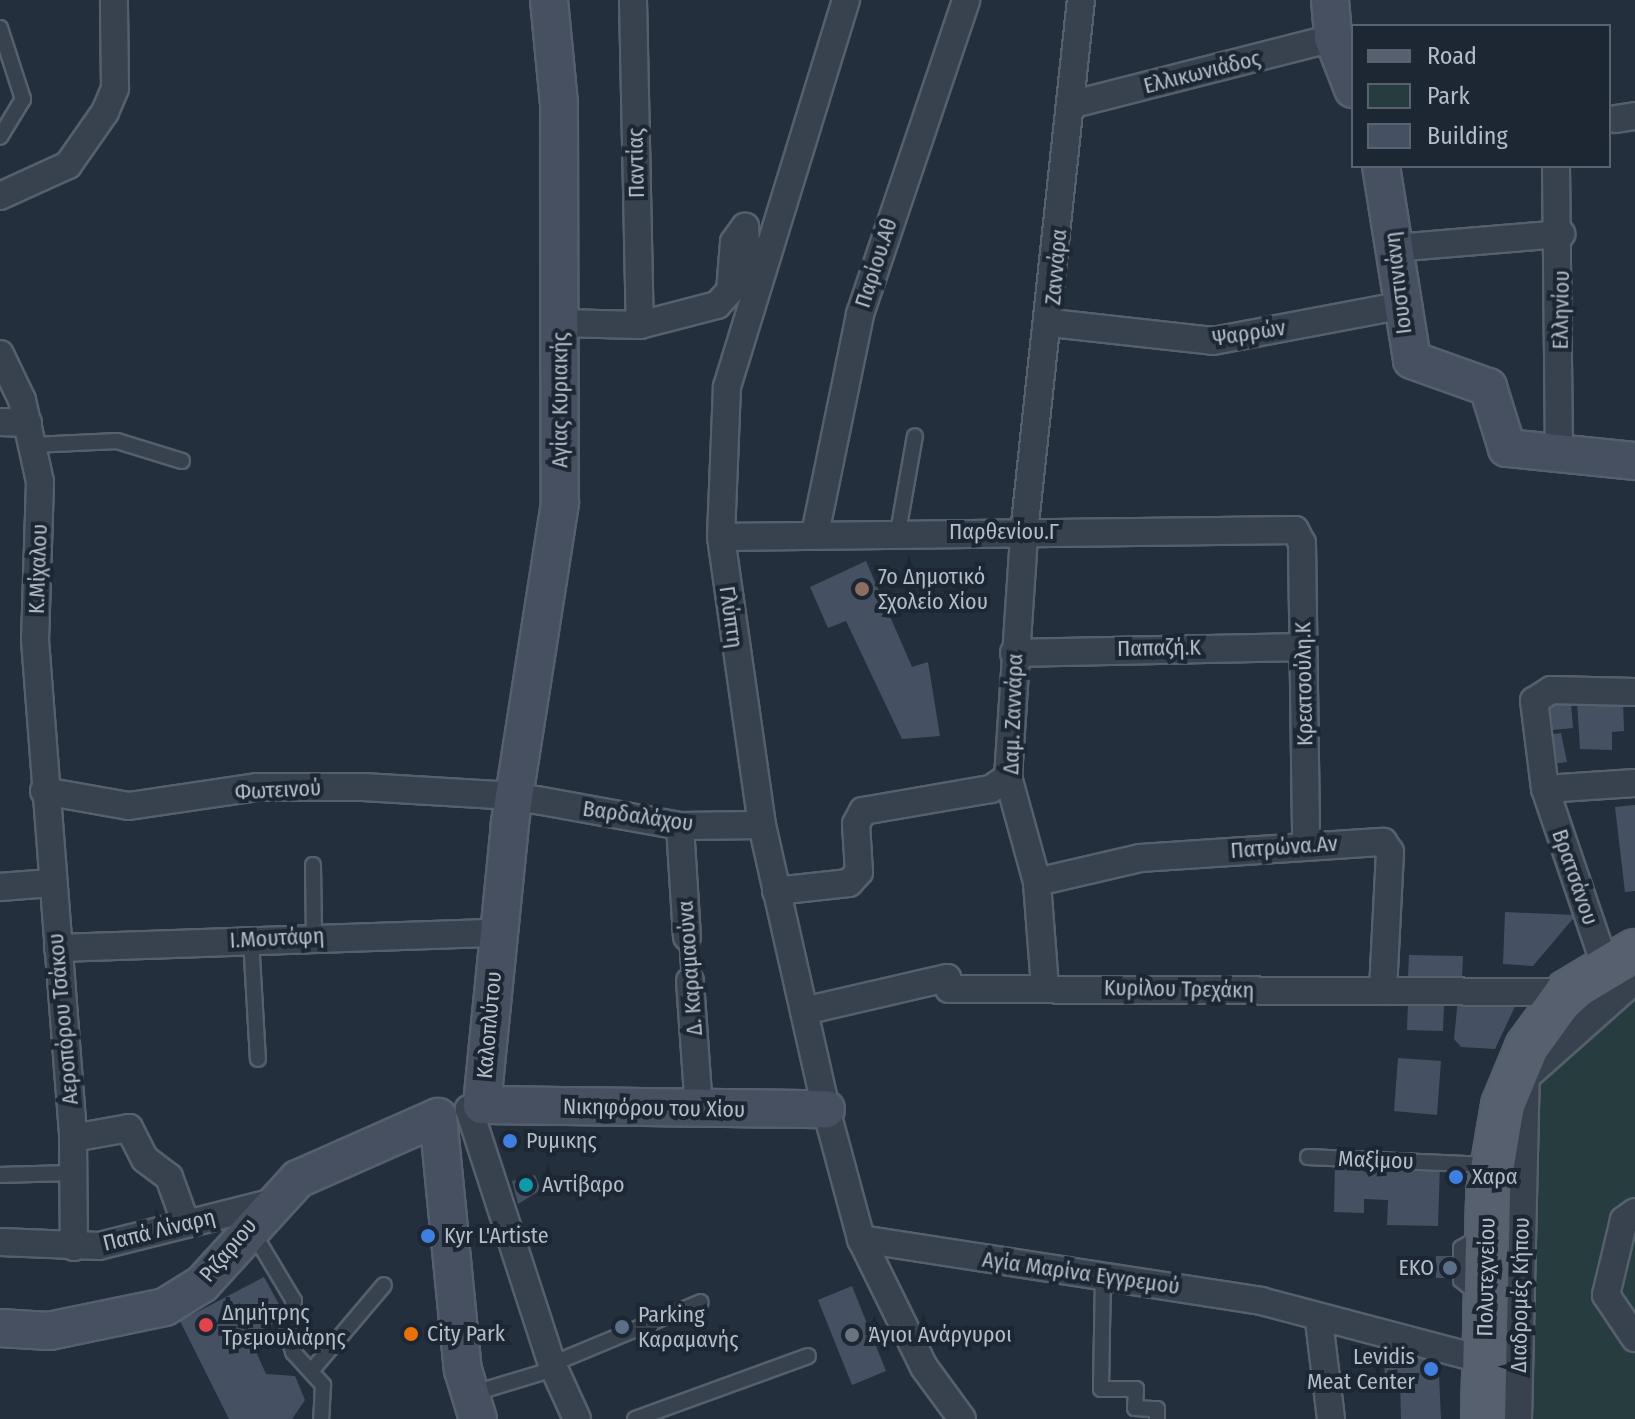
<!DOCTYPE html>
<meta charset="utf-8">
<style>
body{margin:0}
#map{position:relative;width:1635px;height:1419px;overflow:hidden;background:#242f3e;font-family:"Fira Sans Condensed",sans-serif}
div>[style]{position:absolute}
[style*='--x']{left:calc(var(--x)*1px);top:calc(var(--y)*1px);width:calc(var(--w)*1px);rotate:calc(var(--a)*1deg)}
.green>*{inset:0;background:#263c3f}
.building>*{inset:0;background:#455162}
.roads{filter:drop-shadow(2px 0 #565f6c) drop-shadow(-2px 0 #565f6c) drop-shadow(0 2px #565f6c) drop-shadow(0 -2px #565f6c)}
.lane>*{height:14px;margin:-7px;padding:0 7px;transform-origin:7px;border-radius:7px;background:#38414e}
.street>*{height:26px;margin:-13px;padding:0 13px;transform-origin:13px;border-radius:13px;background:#38414e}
.secondary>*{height:36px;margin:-18px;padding:0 18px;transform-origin:18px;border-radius:18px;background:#465061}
.primary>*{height:42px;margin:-21px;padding:0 21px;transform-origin:21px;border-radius:21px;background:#56606e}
.dots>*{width:22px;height:22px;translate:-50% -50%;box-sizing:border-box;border:4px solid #1d2633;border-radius:50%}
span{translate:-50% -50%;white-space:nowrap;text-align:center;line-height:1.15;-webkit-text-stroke:8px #1d2633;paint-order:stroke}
.street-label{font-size:22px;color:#b4bcc9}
.poi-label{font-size:22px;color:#b4bcc9}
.left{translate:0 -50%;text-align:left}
.right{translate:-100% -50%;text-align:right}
.legend{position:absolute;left:1351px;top:24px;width:260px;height:144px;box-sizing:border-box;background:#1d2633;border:2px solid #59626f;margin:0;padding:10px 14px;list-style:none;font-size:24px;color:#b4bcc9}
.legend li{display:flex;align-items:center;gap:16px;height:40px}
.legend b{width:40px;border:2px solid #59626f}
</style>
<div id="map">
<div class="green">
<div style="clip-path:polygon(1635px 973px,1635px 1419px,1505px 1419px,1504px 1141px,1586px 995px)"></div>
</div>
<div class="building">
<div style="clip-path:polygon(866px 561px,912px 667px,928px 662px,940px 736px,902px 739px,846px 621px,828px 628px,810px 587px)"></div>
<div style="clip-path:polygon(1570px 693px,1573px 728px,1543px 731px,1538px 695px)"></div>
<div style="clip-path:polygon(1577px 701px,1623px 701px,1624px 731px,1612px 732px,1612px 750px,1580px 749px)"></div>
<div style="clip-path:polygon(1561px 733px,1567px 762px,1545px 765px,1541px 736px)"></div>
<div style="clip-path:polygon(1635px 805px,1635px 891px,1625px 892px,1615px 807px)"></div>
<div style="clip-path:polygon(1505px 912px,1576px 915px,1533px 966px,1503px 964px)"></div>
<div style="clip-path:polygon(1409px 955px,1463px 956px,1462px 978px,1408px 977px)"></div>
<div style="clip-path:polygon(1458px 999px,1518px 1000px,1495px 1049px,1461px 1047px,1454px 1039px)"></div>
<div style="clip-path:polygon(1408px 1003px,1444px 1005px,1443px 1031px,1407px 1030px)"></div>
<div style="clip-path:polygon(1398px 1058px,1441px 1061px,1437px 1115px,1394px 1111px)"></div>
<div style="clip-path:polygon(1335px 1162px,1440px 1165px,1438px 1226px,1387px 1225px,1388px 1200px,1364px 1199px,1364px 1213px,1334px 1212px)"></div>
<div style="clip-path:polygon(535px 1175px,541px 1190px,518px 1204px,512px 1181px)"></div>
<div style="clip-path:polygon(1436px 1256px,1458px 1256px,1459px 1278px,1436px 1278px)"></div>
<div style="clip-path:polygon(264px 1277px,286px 1317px,249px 1336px,266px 1374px,295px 1376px,305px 1400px,292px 1419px,229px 1419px,180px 1321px)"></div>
<div style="clip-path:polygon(852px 1286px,886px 1371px,852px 1385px,818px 1300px)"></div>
<div style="clip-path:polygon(1438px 1353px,1441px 1419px,1401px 1419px,1400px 1380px,1385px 1380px,1384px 1361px,1373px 1356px)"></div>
</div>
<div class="roads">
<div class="lane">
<div style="--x:0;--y:28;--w:75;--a:72.1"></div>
<div style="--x:23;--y:99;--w:44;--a:121.2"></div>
<div style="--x:33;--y:445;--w:84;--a:-2.7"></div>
<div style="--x:117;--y:441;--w:68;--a:17.1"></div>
<div style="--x:898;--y:532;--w:97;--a:-80"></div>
<div style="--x:313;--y:865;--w:70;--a:89.2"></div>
<div style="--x:687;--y:937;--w:44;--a:86.1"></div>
<div style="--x:251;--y:939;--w:120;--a:86.7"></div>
<div style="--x:1308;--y:1157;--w:180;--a:2.5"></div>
<div style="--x:0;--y:1175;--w:73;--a:-1.6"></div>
<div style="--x:251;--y:1229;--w:84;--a:59.2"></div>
<div style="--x:294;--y:1301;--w:32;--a:103"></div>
<div style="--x:287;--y:1332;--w:21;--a:73"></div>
<div style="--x:293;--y:1352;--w:45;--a:47.7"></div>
<div style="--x:323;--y:1385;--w:34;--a:93"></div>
<div style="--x:1103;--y:1274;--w:115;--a:91"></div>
<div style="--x:1101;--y:1389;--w:35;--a:0"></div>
<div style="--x:1136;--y:1389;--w:19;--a:93"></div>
<div style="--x:1135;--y:1408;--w:22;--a:3"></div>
<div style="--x:1157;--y:1409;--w:10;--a:90"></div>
<div style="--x:1478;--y:1294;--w:22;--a:-141"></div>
<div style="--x:1461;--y:1280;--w:32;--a:-90"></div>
<div style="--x:1461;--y:1248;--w:22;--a:-30"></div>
<div style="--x:552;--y:1364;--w:161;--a:-22.6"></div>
<div style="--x:312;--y:1370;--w:111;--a:-49.7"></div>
<div style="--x:471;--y:1394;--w:87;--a:-16.8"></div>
<div style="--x:635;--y:1419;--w:184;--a:-20"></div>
</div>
<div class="street">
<div style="--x:633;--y:0;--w:325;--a:88.8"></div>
<div style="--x:846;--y:0;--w:405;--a:107.1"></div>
<div style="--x:727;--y:387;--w:150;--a:92.3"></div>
<div style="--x:721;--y:537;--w:291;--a:81.9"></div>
<div style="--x:762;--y:825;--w:291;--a:77.3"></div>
<div style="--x:826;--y:1109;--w:135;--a:74.9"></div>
<div style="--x:861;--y:1239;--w:143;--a:63.8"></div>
<div style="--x:924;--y:1367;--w:64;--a:53.8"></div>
<div style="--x:1070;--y:105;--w:271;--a:-14.3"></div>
<div style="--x:1616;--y:119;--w:19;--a:-9"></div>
<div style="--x:1556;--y:166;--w:289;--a:89.4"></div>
<div style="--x:0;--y:196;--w:75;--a:-24.5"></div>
<div style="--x:68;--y:165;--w:65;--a:-55.1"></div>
<div style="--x:105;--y:112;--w:26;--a:-67"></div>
<div style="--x:115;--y:88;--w:88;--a:-90.7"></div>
<div style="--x:1394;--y:248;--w:168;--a:-4.8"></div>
<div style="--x:560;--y:323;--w:80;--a:1.4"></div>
<div style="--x:640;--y:325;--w:80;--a:-14.6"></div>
<div style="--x:717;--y:305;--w:19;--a:-47"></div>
<div style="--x:730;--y:291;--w:49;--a:-85.3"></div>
<div style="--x:734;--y:242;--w:19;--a:-54"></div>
<div style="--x:745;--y:227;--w:50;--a:86.6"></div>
<div style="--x:1051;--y:323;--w:163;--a:6.3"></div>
<div style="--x:1213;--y:341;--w:189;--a:-10.7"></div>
<div style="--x:0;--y:354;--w:51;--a:64.4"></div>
<div style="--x:22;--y:400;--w:84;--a:77.6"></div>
<div style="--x:40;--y:482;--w:158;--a:91.8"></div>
<div style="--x:35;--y:640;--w:499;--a:85.6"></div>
<div style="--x:73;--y:1138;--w:109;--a:89.5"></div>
<div style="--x:0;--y:422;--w:28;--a:2"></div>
<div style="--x:815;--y:534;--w:225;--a:-78.4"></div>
<div style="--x:860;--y:314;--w:331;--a:-71.3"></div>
<div style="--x:721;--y:537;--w:574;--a:-0.7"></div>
<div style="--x:1295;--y:530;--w:15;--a:62"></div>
<div style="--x:1302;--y:543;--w:304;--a:89.2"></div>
<div style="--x:1014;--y:653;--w:289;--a:-1.2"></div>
<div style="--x:1545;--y:789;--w:90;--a:-3.8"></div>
<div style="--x:44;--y:791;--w:86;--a:10"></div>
<div style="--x:129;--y:806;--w:129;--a:-8.4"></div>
<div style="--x:257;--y:787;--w:106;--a:0"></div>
<div style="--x:363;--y:787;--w:151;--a:3.4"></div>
<div style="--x:514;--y:796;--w:169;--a:10.2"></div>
<div style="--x:680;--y:826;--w:82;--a:-0.7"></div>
<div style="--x:680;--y:826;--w:111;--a:86.4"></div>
<div style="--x:1037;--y:882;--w:106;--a:-13.1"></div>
<div style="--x:1140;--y:858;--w:244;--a:-3.8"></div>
<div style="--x:1383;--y:842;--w:12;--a:55"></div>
<div style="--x:1390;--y:852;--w:139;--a:92.9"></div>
<div style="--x:0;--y:887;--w:51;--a:-4.5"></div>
<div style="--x:776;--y:891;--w:73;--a:-6.3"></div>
<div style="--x:849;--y:883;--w:15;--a:-48"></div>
<div style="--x:859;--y:872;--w:48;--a:-93.6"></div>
<div style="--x:856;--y:824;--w:15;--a:-62"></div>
<div style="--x:863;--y:811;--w:130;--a:-9.8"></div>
<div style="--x:991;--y:789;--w:21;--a:-35"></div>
<div style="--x:58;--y:948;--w:439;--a:-2"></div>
<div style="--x:1605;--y:965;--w:186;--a:-108.8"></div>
<div style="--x:1545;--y:789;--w:89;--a:-97.1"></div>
<div style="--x:1534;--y:701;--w:20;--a:-33"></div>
<div style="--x:1551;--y:690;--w:84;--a:1.4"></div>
<div style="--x:690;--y:981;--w:129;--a:86"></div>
<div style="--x:1045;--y:987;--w:105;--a:-94.4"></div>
<div style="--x:1037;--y:882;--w:109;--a:-105.4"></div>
<div style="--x:1008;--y:777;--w:245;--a:-86.2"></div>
<div style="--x:1024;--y:533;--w:536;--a:-83.9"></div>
<div style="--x:804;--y:1011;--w:147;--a:-13"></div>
<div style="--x:947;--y:978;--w:11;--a:80"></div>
<div style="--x:949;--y:989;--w:618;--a:0.28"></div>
<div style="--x:482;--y:1105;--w:14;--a:163"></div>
<div style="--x:469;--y:1109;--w:268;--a:72"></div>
<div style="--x:552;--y:1364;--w:60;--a:65.6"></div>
<div style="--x:73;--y:1138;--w:57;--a:-10.1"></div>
<div style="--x:129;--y:1128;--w:35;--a:63"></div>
<div style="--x:145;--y:1159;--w:30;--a:37"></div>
<div style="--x:169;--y:1177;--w:50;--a:70.1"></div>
<div style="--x:1635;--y:1212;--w:14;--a:144"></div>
<div style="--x:1624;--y:1220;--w:77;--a:103.5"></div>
<div style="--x:1606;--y:1295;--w:52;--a:56"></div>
<div style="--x:861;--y:1239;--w:405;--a:8.8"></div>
<div style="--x:1261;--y:1301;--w:232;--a:14.8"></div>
<div style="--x:0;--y:1242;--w:99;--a:2.3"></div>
<div style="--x:99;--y:1246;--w:176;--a:-14.1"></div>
<div style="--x:1319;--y:1321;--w:99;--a:83"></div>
<div style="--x:1518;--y:1419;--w:342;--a:-88.7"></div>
<div style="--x:1526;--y:1077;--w:146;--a:-41.7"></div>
</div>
<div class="secondary">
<div style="--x:549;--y:0;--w:103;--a:84.5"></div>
<div style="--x:559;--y:103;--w:400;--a:89.9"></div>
<div style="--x:560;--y:503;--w:325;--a:98.9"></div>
<div style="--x:510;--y:824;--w:282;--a:95.7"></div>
<div style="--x:482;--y:1105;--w:344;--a:0.7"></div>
<div style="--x:1330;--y:0;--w:38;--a:85"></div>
<div style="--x:1333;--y:38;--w:55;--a:68.6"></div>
<div style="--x:1381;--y:166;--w:196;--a:80.9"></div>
<div style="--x:1412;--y:360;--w:81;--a:19.6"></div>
<div style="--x:1488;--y:387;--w:64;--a:72.7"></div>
<div style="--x:1507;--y:448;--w:129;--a:5.8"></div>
<div style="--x:0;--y:1328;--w:49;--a:3.5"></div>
<div style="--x:49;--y:1331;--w:118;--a:-11.7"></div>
<div style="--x:165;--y:1307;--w:44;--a:-31.9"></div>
<div style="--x:202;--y:1284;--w:142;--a:-47.6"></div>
<div style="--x:298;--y:1179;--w:153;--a:-23.9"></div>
<div style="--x:438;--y:1117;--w:254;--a:84.4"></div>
<div style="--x:463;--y:1370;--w:51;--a:73"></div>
</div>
<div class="primary">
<div style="--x:1483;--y:1419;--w:226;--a:-88.7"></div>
<div style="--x:1488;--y:1193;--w:89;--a:-80.3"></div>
<div style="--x:1503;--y:1105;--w:63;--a:-67.5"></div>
<div style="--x:1527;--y:1047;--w:68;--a:-54"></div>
<div style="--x:1567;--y:992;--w:79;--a:-31.1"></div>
</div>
</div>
<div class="dots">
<div style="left:862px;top:589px;background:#8d6e63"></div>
<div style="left:510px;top:1141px;background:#3f7fe0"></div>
<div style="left:1456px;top:1177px;background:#3f7fe0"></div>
<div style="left:526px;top:1185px;background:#0f9aa8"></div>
<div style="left:428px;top:1236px;background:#3f7fe0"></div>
<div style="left:1450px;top:1268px;background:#5c6f8a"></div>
<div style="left:206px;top:1325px;background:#e0444e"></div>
<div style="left:622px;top:1327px;background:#5c6f8a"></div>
<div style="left:411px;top:1334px;background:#e8710a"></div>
<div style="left:852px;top:1335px;background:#6b7280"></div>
<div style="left:1431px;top:1369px;background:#3f7fe0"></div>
</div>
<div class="street-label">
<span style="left:1202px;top:72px;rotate:-14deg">Ελλικωνιάδος</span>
<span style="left:636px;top:163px;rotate:-91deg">Παντίας</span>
<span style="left:876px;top:263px;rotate:-72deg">Παρίου.Αθ</span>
<span style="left:1056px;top:267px;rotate:-85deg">Ζαννάρα</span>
<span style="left:1398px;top:283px;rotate:-97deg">Ιουστινιάνη</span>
<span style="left:1561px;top:310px;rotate:-89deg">Ελληνίου</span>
<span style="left:1249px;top:333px;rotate:-9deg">Ψαρρών</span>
<span style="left:560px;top:400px;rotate:-90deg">Αγίας Κυριακής</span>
<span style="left:1004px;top:532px">Παρθενίου.Γ</span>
<span style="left:38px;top:569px;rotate:-88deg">Κ.Μίχαλου</span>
<span style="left:731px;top:617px;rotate:82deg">Γλύπτη</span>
<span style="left:1159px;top:648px;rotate:-1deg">Παπαζή.Κ</span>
<span style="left:1304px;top:684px;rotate:-91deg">Κρεατσούλη.Κ</span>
<span style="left:1013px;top:714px;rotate:-88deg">Δαμ. Ζαννάρα</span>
<span style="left:278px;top:790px;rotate:-3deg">Φωτεινού</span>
<span style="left:638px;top:816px;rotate:8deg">Βαρδαλάχου</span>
<span style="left:1284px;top:847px;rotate:-4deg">Πατρώνα.Αν</span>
<span style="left:1575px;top:877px;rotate:71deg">Βρατσάνου</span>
<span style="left:277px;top:938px;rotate:-3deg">Ι.Μουτάφη</span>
<span style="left:690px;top:968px;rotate:-94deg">Δ. Καραμαούνα</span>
<span style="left:1179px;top:989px;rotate:1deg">Κυρίλου Τρεχάκη</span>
<span style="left:63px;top:1019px;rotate:-95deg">Αεροπόρου Τσάκου</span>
<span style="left:489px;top:1025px;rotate:-85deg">Καλοπλύτου</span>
<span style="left:654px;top:1108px;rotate:1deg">Νικηφόρου του Χίου</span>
<span style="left:1376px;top:1160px;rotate:2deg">Μαξίμου</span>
<span style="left:159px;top:1230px;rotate:-14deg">Παπά Λίναρη</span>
<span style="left:228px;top:1250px;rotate:-50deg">Ριζαριου</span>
<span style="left:1081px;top:1273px;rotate:8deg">Αγία Μαρίνα Εγγρεμού</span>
<span style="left:1486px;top:1277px;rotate:-89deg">Πολυτεχνείου</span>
<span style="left:1520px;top:1295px;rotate:-89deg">Διαδρομές Κήπου</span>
</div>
<div class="poi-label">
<span class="left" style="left:878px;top:589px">7ο Δημοτικό<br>Σχολείο Χίου</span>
<span class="left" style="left:526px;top:1141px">Ρυμικης</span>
<span class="left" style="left:1472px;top:1177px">Χαρα</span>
<span class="left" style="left:542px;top:1185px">Αντίβαρο</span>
<span class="left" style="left:444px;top:1236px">Kyr L'Artiste</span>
<span class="right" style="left:1434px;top:1268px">EKO</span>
<span class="left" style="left:222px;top:1325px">Δημήτρης<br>Τρεμουλιάρης</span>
<span class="left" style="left:638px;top:1327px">Parking<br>Καραμανής</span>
<span class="left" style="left:427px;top:1334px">City Park</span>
<span class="left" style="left:868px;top:1335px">Άγιοι Ανάργυροι</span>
<span class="right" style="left:1415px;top:1369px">Levidis<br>Meat Center</span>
</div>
<ul class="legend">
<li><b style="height:10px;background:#56606e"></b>Road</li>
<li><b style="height:22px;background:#263c3f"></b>Park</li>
<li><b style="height:22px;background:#455162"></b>Building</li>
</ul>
</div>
